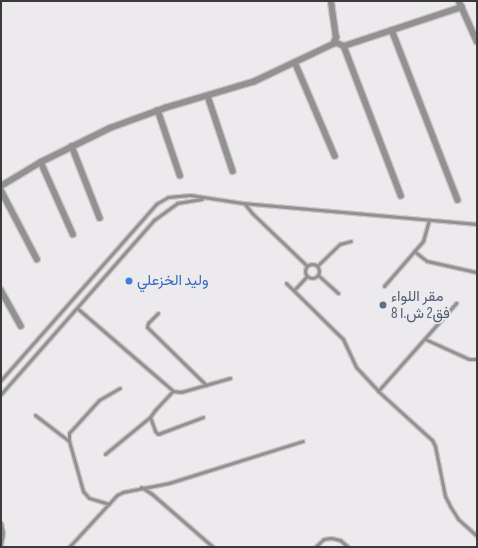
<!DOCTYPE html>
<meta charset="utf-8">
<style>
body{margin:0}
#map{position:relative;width:478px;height:548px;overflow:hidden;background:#eceaed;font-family:"Sofia Sans Condensed",Vazirmatn,sans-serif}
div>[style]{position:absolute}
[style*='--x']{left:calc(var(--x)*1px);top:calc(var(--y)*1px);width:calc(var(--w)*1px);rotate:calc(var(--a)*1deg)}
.roads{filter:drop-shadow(1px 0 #c9c7c9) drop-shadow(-1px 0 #c9c7c9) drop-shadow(0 1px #c9c7c9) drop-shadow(0 -1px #c9c7c9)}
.service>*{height:3px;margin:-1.5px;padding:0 1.5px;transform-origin:1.5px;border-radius:1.5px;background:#929090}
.service>.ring{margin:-1.5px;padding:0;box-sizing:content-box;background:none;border:3px solid #929090;border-radius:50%}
.minor>*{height:5.5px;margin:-2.75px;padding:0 2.75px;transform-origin:2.75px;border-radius:2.75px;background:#929090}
.dots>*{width:11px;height:11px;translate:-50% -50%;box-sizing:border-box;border:2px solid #eceaed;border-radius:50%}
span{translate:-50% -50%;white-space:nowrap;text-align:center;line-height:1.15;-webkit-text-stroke:3.5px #eceaed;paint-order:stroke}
.shop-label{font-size:15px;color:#366cbe}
.left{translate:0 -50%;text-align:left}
.service-label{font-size:15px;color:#4e5e75}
.frame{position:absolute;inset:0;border:2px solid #3b3a3b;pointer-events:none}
</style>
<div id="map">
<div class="roads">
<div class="service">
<div style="--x:244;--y:203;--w:13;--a:51"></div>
<div style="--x:252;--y:213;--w:76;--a:43.9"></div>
<div style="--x:414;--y:251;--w:16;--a:38"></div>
<div style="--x:427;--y:261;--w:50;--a:12.7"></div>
<div class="ring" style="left:305px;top:264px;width:11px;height:11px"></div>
<div style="--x:317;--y:266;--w:32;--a:-44"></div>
<div style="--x:340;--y:244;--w:11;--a:-15"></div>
<div style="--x:318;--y:275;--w:27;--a:42"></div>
<div style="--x:286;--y:283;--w:80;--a:44.5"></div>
<div style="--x:343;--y:339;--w:31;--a:65"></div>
<div style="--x:356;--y:367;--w:33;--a:47"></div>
<div style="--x:378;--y:391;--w:73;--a:42.2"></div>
<div style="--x:432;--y:440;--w:7;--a:63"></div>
<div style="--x:435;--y:446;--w:51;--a:78.7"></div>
<div style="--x:445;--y:496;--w:11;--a:63"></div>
<div style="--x:450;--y:506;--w:15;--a:58"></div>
<div style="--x:458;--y:519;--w:25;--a:42"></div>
<div style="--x:384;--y:286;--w:60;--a:-49.1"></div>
<div style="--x:423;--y:241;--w:22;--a:-74"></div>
<div style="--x:294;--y:290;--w:19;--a:-47"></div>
<div style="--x:77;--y:308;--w:127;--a:40.8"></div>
<div style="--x:173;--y:391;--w:8;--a:7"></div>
<div style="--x:181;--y:392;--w:51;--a:-15.9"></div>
<div style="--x:158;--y:313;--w:14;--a:135"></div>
<div style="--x:148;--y:323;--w:4;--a:104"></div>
<div style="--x:147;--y:327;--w:83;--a:44.5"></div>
<div style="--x:425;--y:339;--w:48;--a:24.4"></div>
<div style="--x:469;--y:359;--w:8;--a:0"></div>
<div style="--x:1;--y:380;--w:235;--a:-48.6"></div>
<div style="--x:156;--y:204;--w:14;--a:-30"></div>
<div style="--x:168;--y:197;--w:22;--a:-5"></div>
<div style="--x:190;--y:195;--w:53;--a:8.7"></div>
<div style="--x:242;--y:203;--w:236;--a:5.1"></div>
<div style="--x:378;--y:391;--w:118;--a:-48.4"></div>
<div style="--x:1;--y:394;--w:232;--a:-48.7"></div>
<div style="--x:154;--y:220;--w:29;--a:-36"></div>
<div style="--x:177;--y:203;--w:25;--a:-9"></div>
<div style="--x:35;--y:415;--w:43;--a:37.4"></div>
<div style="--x:150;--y:417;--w:15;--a:70"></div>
<div style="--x:155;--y:431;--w:4;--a:45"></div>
<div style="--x:158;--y:434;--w:48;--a:-20.7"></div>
<div style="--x:105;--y:454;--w:58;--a:-39.4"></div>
<div style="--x:150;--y:417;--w:9;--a:-54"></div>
<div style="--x:155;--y:410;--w:26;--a:-47"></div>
<div style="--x:141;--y:487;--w:13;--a:32"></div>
<div style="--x:152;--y:494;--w:81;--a:41"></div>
<div style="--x:109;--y:504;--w:21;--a:-163"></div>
<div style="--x:89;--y:498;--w:9;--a:-131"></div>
<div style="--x:83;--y:491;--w:52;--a:-105.6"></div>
<div style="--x:69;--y:441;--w:8;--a:-90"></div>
<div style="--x:69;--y:433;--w:45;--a:-47.7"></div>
<div style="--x:99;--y:400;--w:24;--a:-30"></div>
<div style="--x:1;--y:523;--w:10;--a:79"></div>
<div style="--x:3;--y:533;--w:11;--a:100"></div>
<div style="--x:69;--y:547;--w:71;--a:-47.3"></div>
<div style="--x:117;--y:495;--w:7;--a:-27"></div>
<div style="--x:123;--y:492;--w:47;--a:-11.1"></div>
<div style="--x:169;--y:483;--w:140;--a:-17.4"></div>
<div style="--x:315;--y:547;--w:12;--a:-42"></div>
<div style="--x:324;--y:539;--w:7;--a:-8"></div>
<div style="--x:331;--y:538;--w:9;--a:13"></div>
<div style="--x:340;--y:540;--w:11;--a:41"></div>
</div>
<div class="minor">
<div style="--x:459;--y:1;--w:44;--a:65.8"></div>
<div style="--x:392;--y:30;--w:182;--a:68.8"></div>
<div style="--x:335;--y:42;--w:10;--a:24"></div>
<div style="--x:344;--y:46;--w:124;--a:-18.3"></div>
<div style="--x:344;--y:46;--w:160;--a:69.1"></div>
<div style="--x:295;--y:62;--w:102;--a:66.9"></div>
<div style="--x:208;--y:96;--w:79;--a:71.6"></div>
<div style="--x:158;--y:110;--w:69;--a:71.3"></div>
<div style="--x:72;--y:146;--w:77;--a:68.7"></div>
<div style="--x:41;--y:162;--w:79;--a:66"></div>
<div style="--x:1;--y:186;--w:47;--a:-31"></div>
<div style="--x:41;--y:162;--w:77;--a:-26.2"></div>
<div style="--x:110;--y:128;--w:59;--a:-20"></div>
<div style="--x:165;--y:108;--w:92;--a:-16.5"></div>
<div style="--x:253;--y:82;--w:89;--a:-25.4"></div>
<div style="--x:333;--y:44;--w:7;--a:-63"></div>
<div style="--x:336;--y:38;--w:37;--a:-98"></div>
<div style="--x:1;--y:190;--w:78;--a:62.4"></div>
<div style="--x:1;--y:290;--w:41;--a:60.9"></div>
</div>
</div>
<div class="dots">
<div style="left:129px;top:281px;background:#3f7fe0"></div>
<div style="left:383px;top:305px;background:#5c6f8a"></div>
</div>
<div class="shop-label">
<span class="left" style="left:137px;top:281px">وليد الخزعلي</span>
</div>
<div class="service-label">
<span class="left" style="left:391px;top:305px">مقر اللواء<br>8 فق2 ش.ا</span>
</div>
<div class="frame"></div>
</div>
